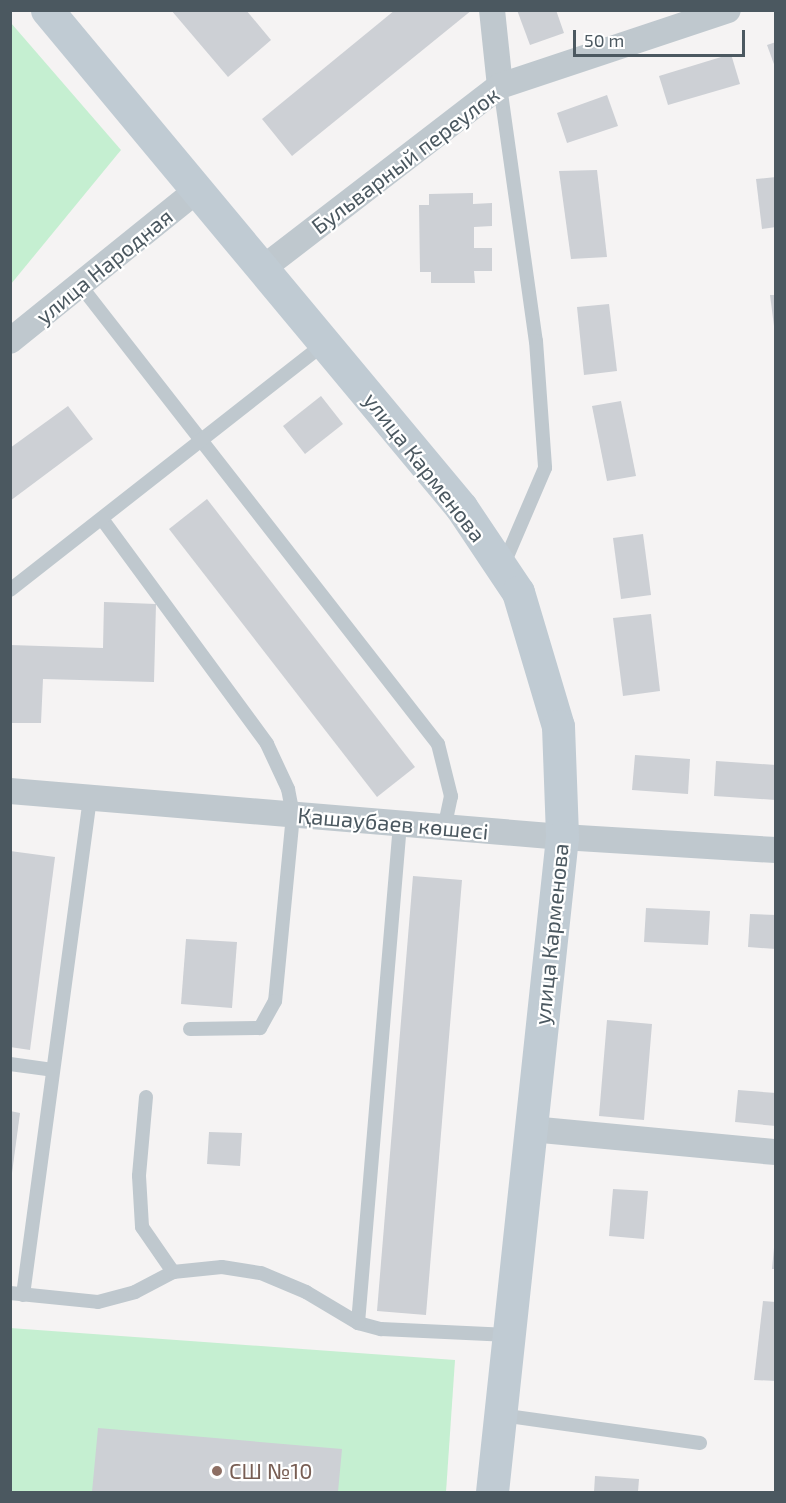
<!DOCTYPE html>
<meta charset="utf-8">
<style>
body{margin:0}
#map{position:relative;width:786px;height:1503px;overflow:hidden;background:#f5f3f3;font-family:"Exo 2",sans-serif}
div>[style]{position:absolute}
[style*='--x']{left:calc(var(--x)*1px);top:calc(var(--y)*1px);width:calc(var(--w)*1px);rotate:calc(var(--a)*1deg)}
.green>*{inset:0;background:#c5efd1}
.building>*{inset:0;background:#cdd0d5}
.lane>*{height:14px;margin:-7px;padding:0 7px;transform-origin:7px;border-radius:7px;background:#bfc8ce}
.street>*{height:26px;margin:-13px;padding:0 13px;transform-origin:13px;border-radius:13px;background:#bfc8ce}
.secondary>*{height:33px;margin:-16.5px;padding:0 16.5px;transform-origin:16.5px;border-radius:16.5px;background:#c0cbd3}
.dots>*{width:16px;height:16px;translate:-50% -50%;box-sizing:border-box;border:3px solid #fff;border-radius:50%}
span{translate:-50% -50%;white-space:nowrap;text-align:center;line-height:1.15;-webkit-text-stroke:4.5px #fff;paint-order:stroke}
.street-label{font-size:22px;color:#4b5860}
.education-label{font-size:22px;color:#785e54}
.left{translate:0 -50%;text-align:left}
.frame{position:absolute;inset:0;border:12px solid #4b5860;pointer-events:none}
.scale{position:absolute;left:573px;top:30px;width:172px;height:27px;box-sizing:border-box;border:3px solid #4b5860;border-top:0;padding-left:8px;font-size:18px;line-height:21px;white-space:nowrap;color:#4b5860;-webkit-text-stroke:4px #fff;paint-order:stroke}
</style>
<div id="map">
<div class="green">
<div style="clip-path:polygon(11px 23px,121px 150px,11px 284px,10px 284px)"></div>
<div style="clip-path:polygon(10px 1328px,455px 1360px,446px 1492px,11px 1492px)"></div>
</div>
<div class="building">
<div style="clip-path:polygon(171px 10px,246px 10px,271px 40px,228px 77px)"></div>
<div style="clip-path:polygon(395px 10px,472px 10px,292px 156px,262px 119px)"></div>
<div style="clip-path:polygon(517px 10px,556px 10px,564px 33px,530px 45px)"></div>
<div style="clip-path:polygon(776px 42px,776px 67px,775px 67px,767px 45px)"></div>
<div style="clip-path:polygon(731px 54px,740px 84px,668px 105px,659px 76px)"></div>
<div style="clip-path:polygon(607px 95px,618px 126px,567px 143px,557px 113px)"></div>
<div style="clip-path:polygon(597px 170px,607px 257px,571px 259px,559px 171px)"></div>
<div style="clip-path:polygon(776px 177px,776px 227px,762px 229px,756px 179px)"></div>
<div style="clip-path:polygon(473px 193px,473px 204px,492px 203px,492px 226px,474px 227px,474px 248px,492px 248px,492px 271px,474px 271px,475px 283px,431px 283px,431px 272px,420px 272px,419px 205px,429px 205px,429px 194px)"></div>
<div style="clip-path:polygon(770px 295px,776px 295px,776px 326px,774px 326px)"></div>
<div style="clip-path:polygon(609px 304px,617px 371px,584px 375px,577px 307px)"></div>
<div style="clip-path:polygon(321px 396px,343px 424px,305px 454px,283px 426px)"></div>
<div style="clip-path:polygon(621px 401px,636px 476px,607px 481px,592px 406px)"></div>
<div style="clip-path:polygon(68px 406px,93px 439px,10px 501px,10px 448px)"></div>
<div style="clip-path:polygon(207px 499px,415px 767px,377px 797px,169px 529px)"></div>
<div style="clip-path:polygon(643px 534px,651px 595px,621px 599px,613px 538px)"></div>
<div style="clip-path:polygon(104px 602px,156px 604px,154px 682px,43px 679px,41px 723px,10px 723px,10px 645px,103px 648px)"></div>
<div style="clip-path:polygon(651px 614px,660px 691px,623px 696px,613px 618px)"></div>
<div style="clip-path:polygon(635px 755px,690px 759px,688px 794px,632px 790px)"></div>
<div style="clip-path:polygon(716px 761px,776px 765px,776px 800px,714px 796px)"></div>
<div style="clip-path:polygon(10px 851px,55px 857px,30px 1050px,10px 1047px)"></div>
<div style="clip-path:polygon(413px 876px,462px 880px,426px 1315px,377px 1311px)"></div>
<div style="clip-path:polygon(646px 908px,710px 911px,708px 945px,644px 942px)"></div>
<div style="clip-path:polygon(750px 914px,776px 915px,776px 949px,748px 947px)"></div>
<div style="clip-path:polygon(186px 939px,237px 942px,232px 1008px,181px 1004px)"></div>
<div style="clip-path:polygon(607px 1020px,652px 1024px,644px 1120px,599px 1116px)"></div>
<div style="clip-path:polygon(738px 1090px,776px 1093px,776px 1126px,735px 1122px)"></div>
<div style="clip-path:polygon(10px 1111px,20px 1113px,12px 1173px,10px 1173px)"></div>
<div style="clip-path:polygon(209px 1132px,242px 1133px,240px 1166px,207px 1164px)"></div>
<div style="clip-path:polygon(613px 1189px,648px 1191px,644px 1239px,609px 1236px)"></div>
<div style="clip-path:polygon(774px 1248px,776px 1248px,776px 1269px,772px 1269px)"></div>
<div style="clip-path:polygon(763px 1301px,776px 1302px,776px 1381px,754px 1380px)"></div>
<div style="clip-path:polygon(98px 1428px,342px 1449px,338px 1492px,92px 1492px)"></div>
<div style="clip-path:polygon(595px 1476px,639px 1479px,638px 1492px,594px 1492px)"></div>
</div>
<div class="lane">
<div style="--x:500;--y:86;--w:258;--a:82"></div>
<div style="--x:536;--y:341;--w:127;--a:85.9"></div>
<div style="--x:545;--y:468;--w:107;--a:113.2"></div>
<div style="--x:80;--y:285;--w:582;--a:52.05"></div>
<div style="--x:438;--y:744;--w:54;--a:76"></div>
<div style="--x:451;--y:796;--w:33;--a:102"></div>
<div style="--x:102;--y:519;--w:279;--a:53.7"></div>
<div style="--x:267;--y:744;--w:50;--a:65"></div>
<div style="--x:288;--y:789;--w:26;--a:79"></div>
<div style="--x:293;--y:815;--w:187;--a:95.5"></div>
<div style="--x:275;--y:1001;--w:31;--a:119"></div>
<div style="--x:260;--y:1028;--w:70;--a:179.2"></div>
<div style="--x:10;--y:590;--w:400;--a:-38.1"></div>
<div style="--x:10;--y:1064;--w:43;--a:7.9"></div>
<div style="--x:146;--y:1097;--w:79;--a:95.1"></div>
<div style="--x:139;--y:1176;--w:51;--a:86.6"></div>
<div style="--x:142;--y:1227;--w:55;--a:55.4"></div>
<div style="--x:10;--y:1293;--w:88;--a:5.8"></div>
<div style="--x:98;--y:1302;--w:38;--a:-15"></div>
<div style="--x:135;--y:1292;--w:43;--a:-27.8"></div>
<div style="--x:173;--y:1272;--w:49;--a:-5.8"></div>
<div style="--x:222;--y:1267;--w:39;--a:9"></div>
<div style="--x:261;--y:1273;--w:49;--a:22.9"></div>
<div style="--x:306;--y:1292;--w:61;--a:30.8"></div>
<div style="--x:358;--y:1323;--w:24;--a:15"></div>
<div style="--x:381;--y:1329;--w:128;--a:2.7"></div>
<div style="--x:23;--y:1295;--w:501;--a:-82.32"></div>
<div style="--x:358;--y:1323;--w:501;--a:-85.19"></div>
<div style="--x:501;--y:1415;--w:201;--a:8"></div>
</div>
<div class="street">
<div style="--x:492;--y:10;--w:76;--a:84"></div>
<div style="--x:262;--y:269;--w:300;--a:-37.6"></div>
<div style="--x:500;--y:86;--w:240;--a:-18.4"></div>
<div style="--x:10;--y:341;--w:240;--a:-38.9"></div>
<div style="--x:10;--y:791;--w:554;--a:4.76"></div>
<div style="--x:562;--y:837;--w:214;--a:3.5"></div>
<div style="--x:531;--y:1129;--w:246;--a:5.4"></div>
</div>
<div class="secondary">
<div style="--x:47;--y:10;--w:647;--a:50.21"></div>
<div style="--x:461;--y:507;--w:102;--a:56.2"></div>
<div style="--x:518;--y:592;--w:140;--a:73.4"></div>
<div style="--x:558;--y:726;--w:111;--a:87.9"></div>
<div style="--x:562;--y:837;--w:659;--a:96.1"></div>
</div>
<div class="dots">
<div style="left:217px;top:1471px;background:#8d6e63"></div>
</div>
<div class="street-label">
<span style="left:405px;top:160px;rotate:-37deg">Бульварный переулок</span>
<span style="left:104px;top:266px;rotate:-39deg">улица Народная</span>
<span style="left:425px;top:467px;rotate:52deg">улица Карменова</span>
<span style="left:393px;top:823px;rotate:5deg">Қашаубаев көшесі</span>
<span style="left:551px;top:934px;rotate:-84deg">улица Карменова</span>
</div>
<div class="education-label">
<span class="left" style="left:229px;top:1471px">СШ №10</span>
</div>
<div class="frame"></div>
<div class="scale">50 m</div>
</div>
